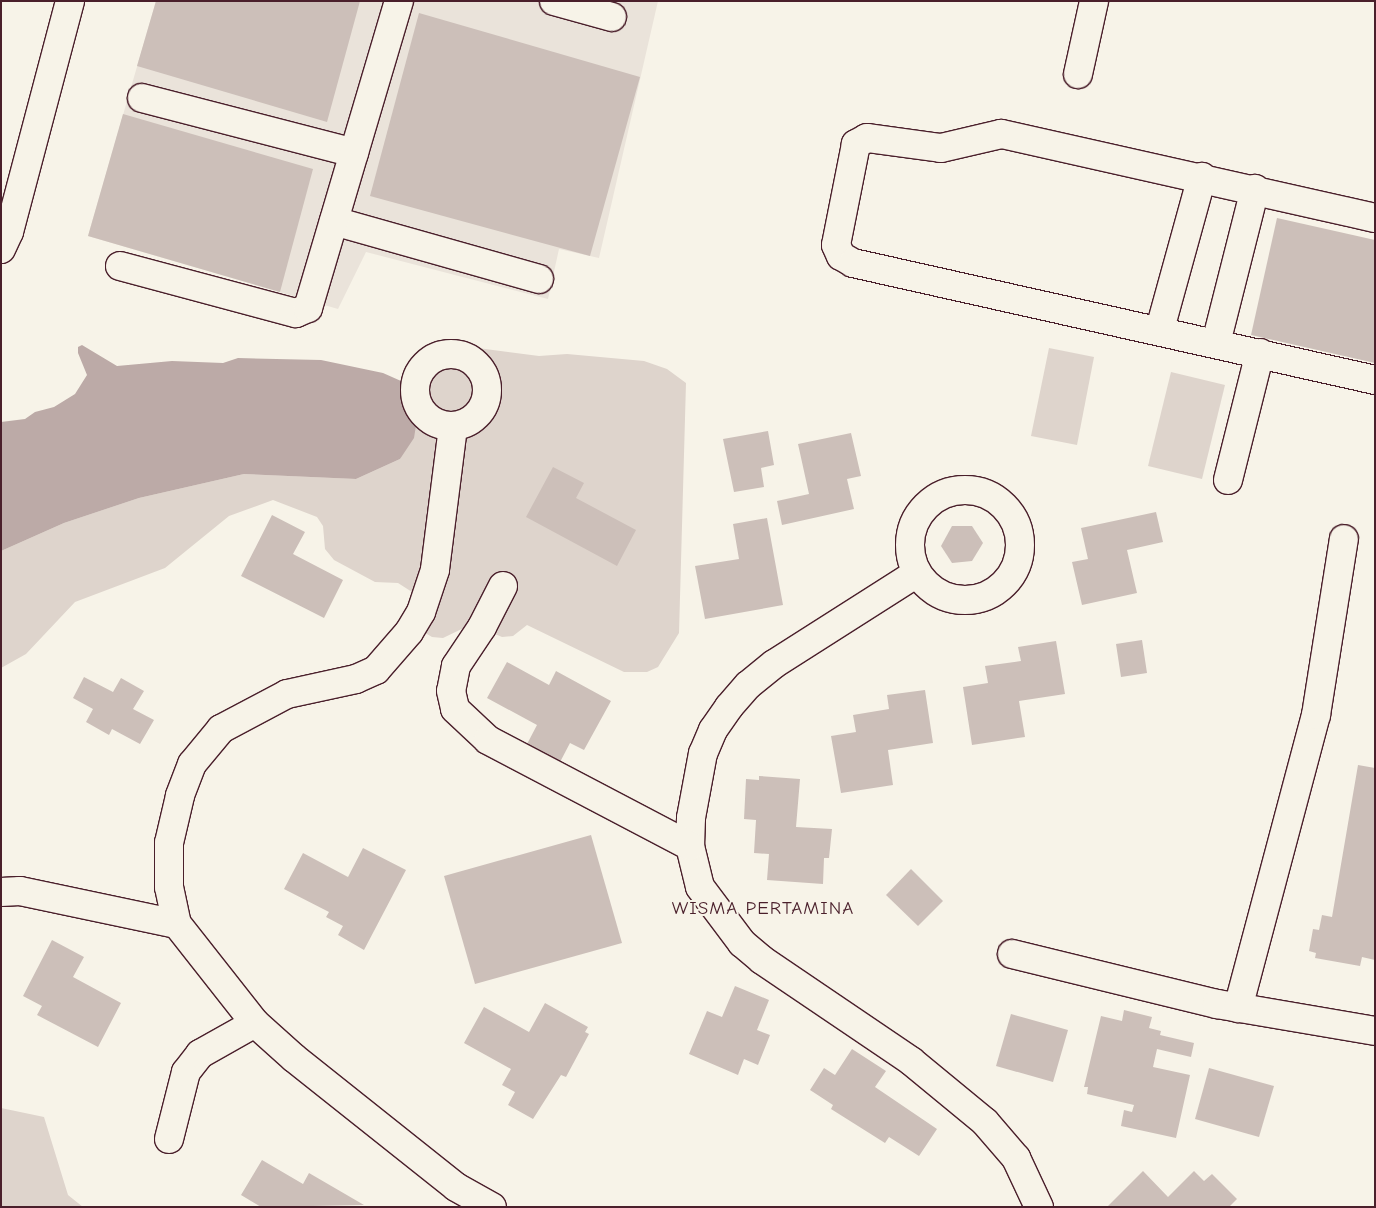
<!DOCTYPE html>
<style>
body{margin:0}
#map{position:relative;width:1376px;height:1208px;overflow:hidden;background:#f7f3e8;font-family:"Comic Neue",sans-serif}
div>[style]{position:absolute}
[style*='--x']{left:calc(var(--x)*1px);top:calc(var(--y)*1px);width:calc(var(--w)*1px);rotate:calc(var(--a)*1deg)}
.built>*{inset:0;background:#eae3da}
.green>*{inset:0;background:#ded4cc}
.water>*{inset:0;background:#bcaaa7}
.building>*{inset:0;background:#ccbfb9}
.roads{filter:drop-shadow(1px 0 #4a1f2b) drop-shadow(-1px 0 #4a1f2b) drop-shadow(0 1px #4a1f2b) drop-shadow(0 -1px #4a1f2b)}
.minor>*{height:28px;margin:-14px;padding:0 14px;transform-origin:14px;border-radius:14px;background:#f7f3e8}
.minor>.ring{margin:-14px;padding:0;box-sizing:content-box;background:none;border:28px solid #f7f3e8;border-radius:50%}
span{translate:-50% -50%;white-space:nowrap;text-align:center;line-height:1.15;-webkit-text-stroke:4px #f7f3e8;paint-order:stroke}
.neighbourhood-label{font-size:19px;color:#4a1f2b;letter-spacing:1px}
.frame{position:absolute;inset:0;border:2px solid #4a1f2b;pointer-events:none}
</style>
<div id="map">
<div class="built">
<div style="clip-path:polygon(156px 1px,658px 1px,599px 258px,559px 249px,548px 299px,366px 252px,338px 309px,88px 236px)"></div>
</div>
<div class="green">
<div style="clip-path:polygon(455px 345px,539px 356px,567px 354px,644px 361px,667px 369px,686px 383px,679px 633px,658px 667px,647px 672px,624px 672px,527px 625px,513px 636px,502px 637px,472px 624px,443px 638px,432px 637px,422px 631px,423px 599px,398px 583px,375px 582px,334px 560px,325px 549px,323px 526px,317px 517px,273px 500px,229px 516px,165px 568px,75px 602px,26px 654px,1px 668px,1px 551px,64px 523px,139px 498px,244px 474px,356px 479px,400px 459px,418px 413px,401px 381px,408px 365px,418px 354px,431px 348px)"></div>
<div style="clip-path:polygon(1049px 348px,1094px 357px,1077px 445px,1031px 436px)"></div>
<div style="clip-path:polygon(1171px 372px,1225px 385px,1202px 479px,1148px 466px)"></div>
<div style="clip-path:polygon(1px 1108px,44px 1117px,68px 1195px,83px 1207px,1px 1207px)"></div>
</div>
<div class="water">
<div style="clip-path:polygon(82px 345px,117px 366px,172px 361px,223px 363px,238px 358px,321px 360px,383px 373px,401px 381px,418px 413px,414px 438px,400px 459px,356px 479px,244px 474px,139px 498px,64px 523px,1px 551px,1px 422px,25px 419px,35px 412px,54px 407px,75px 394px,87px 375px,78px 353px,78px 347px)"></div>
</div>
<div class="building">
<div style="clip-path:polygon(156px 1px,360px 1px,327px 122px,137px 66px)"></div>
<div style="clip-path:polygon(419px 13px,640px 77px,590px 256px,370px 196px)"></div>
<div style="clip-path:polygon(123px 114px,313px 169px,280px 292px,88px 236px)"></div>
<div style="clip-path:polygon(1277px 218px,1375px 240px,1375px 363px,1251px 335px)"></div>
<div style="clip-path:polygon(768px 431px,774px 465px,761px 468px,764px 487px,734px 492px,723px 439px)"></div>
<div style="clip-path:polygon(851px 433px,861px 476px,847px 479px,854px 509px,782px 525px,777px 501px,809px 494px,798px 444px)"></div>
<div style="clip-path:polygon(553px 467px,584px 483px,576px 498px,636px 530px,617px 566px,526px 517px)"></div>
<div style="clip-path:polygon(1156px 512px,1163px 542px,1127px 550px,1137px 593px,1082px 605px,1072px 562px,1088px 559px,1081px 528px)"></div>
<div style="clip-path:polygon(272px 515px,305px 532px,293px 554px,343px 580px,324px 618px,241px 576px)"></div>
<div style="clip-path:polygon(767px 518px,783px 605px,705px 619px,695px 566px,739px 559px,733px 524px)"></div>
<div style="clip-path:polygon(952px 526px,972px 526px,983px 543px,972px 561px,952px 563px,941px 546px)"></div>
<div style="clip-path:polygon(1142px 640px,1147px 673px,1121px 677px,1116px 644px)"></div>
<div style="clip-path:polygon(1056px 641px,1065px 694px,1019px 701px,1025px 737px,972px 745px,963px 687px,988px 683px,985px 666px,1021px 661px,1018px 647px)"></div>
<div style="clip-path:polygon(507px 662px,549px 685px,556px 671px,611px 701px,584px 750px,570px 743px,559px 764px,526px 746px,537px 725px,487px 698px)"></div>
<div style="clip-path:polygon(84px 677px,113px 692px,121px 678px,144px 691px,133px 709px,154px 720px,140px 744px,112px 729px,109px 735px,86px 722px,93px 709px,73px 698px)"></div>
<div style="clip-path:polygon(925px 690px,933px 743px,888px 750px,893px 785px,841px 793px,831px 736px,856px 732px,853px 715px,889px 709px,887px 695px)"></div>
<div style="clip-path:polygon(1358px 765px,1375px 768px,1375px 960px,1362px 957px,1360px 966px,1315px 958px,1316px 953px,1309px 951px,1313px 929px,1319px 930px,1322px 915px,1332px 917px)"></div>
<div style="clip-path:polygon(759px 776px,800px 779px,796px 827px,832px 829px,829px 858px,824px 858px,823px 884px,767px 880px,769px 854px,754px 853px,756px 820px,744px 819px,746px 779px,759px 780px)"></div>
<div style="clip-path:polygon(591px 835px,622px 943px,475px 984px,444px 876px)"></div>
<div style="clip-path:polygon(363px 848px,406px 870px,364px 950px,338px 935px,343px 926px,326px 917px,329px 912px,284px 889px,303px 853px,348px 877px)"></div>
<div style="clip-path:polygon(911px 869px,943px 901px,918px 926px,886px 895px)"></div>
<div style="clip-path:polygon(52px 940px,84px 957px,73px 977px,121px 1003px,98px 1047px,37px 1015px,42px 1006px,23px 996px)"></div>
<div style="clip-path:polygon(735px 986px,769px 1000px,757px 1030px,770px 1035px,758px 1065px,744px 1059px,738px 1075px,689px 1054px,707px 1011px,722px 1017px)"></div>
<div style="clip-path:polygon(545px 1003px,588px 1027px,585px 1032px,589px 1034px,566px 1077px,561px 1075px,533px 1119px,508px 1105px,515px 1092px,502px 1085px,511px 1069px,464px 1043px,484px 1007px,529px 1032px)"></div>
<div style="clip-path:polygon(1124px 1010px,1152px 1017px,1149px 1028px,1161px 1031px,1160px 1035px,1194px 1043px,1191px 1057px,1157px 1049px,1153px 1067px,1190px 1075px,1176px 1138px,1121px 1126px,1124px 1110px,1132px 1112px,1134px 1105px,1087px 1094px,1088px 1087px,1084px 1087px,1101px 1016px,1122px 1021px)"></div>
<div style="clip-path:polygon(1011px 1014px,1068px 1030px,1053px 1082px,996px 1066px)"></div>
<div style="clip-path:polygon(852px 1049px,886px 1071px,875px 1087px,937px 1129px,919px 1156px,889px 1137px,885px 1143px,831px 1109px,833px 1105px,810px 1090px,824px 1068px,835px 1075px)"></div>
<div style="clip-path:polygon(1209px 1068px,1274px 1086px,1259px 1137px,1195px 1119px)"></div>
<div style="clip-path:polygon(262px 1160px,303px 1184px,309px 1173px,364px 1205px,261px 1207px,241px 1195px)"></div>
<div style="clip-path:polygon(1143px 1171px,1168px 1197px,1194px 1171px,1204px 1181px,1212px 1174px,1237px 1199px,1229px 1207px,1107px 1207px)"></div>
</div>
<div class="roads">
<div class="minor">
<div style="--x:554;--y:1;--w:60;--a:15.4"></div>
<div style="--x:1078;--y:74;--w:75;--a:-77.6"></div>
<div style="--x:142;--y:98;--w:219;--a:14.5"></div>
<div style="--x:1375;--y:218;--w:383;--a:-167.3"></div>
<div style="--x:1001;--y:134;--w:62;--a:166.9"></div>
<div style="--x:941;--y:148;--w:75;--a:-172.3"></div>
<div style="--x:867;--y:138;--w:13;--a:151"></div>
<div style="--x:856;--y:144;--w:103;--a:101.2"></div>
<div style="--x:836;--y:245;--w:12;--a:66"></div>
<div style="--x:841;--y:256;--w:14;--a:30"></div>
<div style="--x:853;--y:263;--w:535;--a:12.63"></div>
<div style="--x:334;--y:221;--w:213;--a:15.8"></div>
<div style="--x:1;--y:249;--w:19;--a:-65"></div>
<div style="--x:9;--y:232;--w:239;--a:-75.2"></div>
<div style="--x:120;--y:266;--w:182;--a:15"></div>
<div style="--x:296;--y:313;--w:13;--a:-23"></div>
<div style="--x:308;--y:308;--w:320;--a:-73.5"></div>
<div style="--x:1160;--y:329;--w:158;--a:-74.6"></div>
<div style="--x:1216;--y:343;--w:159;--a:-75.8"></div>
<div class="ring" style="left:415px;top:354px;width:44px;height:44px"></div>
<div style="--x:453;--y:427;--w:144;--a:97.2"></div>
<div style="--x:435;--y:570;--w:44;--a:108.4"></div>
<div style="--x:421;--y:612;--w:23;--a:121"></div>
<div style="--x:409;--y:632;--w:50;--a:131"></div>
<div style="--x:376;--y:670;--w:22;--a:156"></div>
<div style="--x:356;--y:679;--w:71;--a:167.7"></div>
<div style="--x:287;--y:694;--w:75;--a:152.1"></div>
<div style="--x:221;--y:729;--w:45;--a:129.6"></div>
<div style="--x:192;--y:764;--w:34;--a:111"></div>
<div style="--x:180;--y:796;--w:48;--a:103.2"></div>
<div style="--x:169;--y:843;--w:44;--a:90"></div>
<div style="--x:169;--y:887;--w:38;--a:78"></div>
<div style="--x:177;--y:924;--w:126;--a:51.8"></div>
<div style="--x:255;--y:1023;--w:52;--a:41.9"></div>
<div style="--x:294;--y:1058;--w:207;--a:38.5"></div>
<div style="--x:456;--y:1187;--w:41;--a:29.1"></div>
<div style="--x:1228;--y:480;--w:131;--a:-75.9"></div>
<div class="ring" style="left:910px;top:490px;width:82px;height:82px"></div>
<div style="--x:917;--y:573;--w:169;--a:147.5"></div>
<div style="--x:774;--y:664;--w:33;--a:141"></div>
<div style="--x:748;--y:685;--w:29;--a:131"></div>
<div style="--x:729;--y:707;--w:28;--a:125"></div>
<div style="--x:713;--y:730;--w:25;--a:113"></div>
<div style="--x:703;--y:753;--w:66;--a:100.5"></div>
<div style="--x:691;--y:818;--w:28;--a:92"></div>
<div style="--x:690;--y:846;--w:42;--a:76.3"></div>
<div style="--x:700;--y:887;--w:70;--a:53.1"></div>
<div style="--x:742;--y:943;--w:26;--a:40"></div>
<div style="--x:762;--y:960;--w:180;--a:34.1"></div>
<div style="--x:911;--y:1061;--w:96;--a:39.5"></div>
<div style="--x:985;--y:1122;--w:48;--a:49.3"></div>
<div style="--x:1016;--y:1158;--w:54;--a:64.9"></div>
<div style="--x:503;--y:586;--w:46;--a:117.1"></div>
<div style="--x:482;--y:627;--w:47;--a:123.7"></div>
<div style="--x:456;--y:666;--w:25;--a:101"></div>
<div style="--x:451;--y:691;--w:18;--a:77"></div>
<div style="--x:455;--y:709;--w:45;--a:43.2"></div>
<div style="--x:488;--y:740;--w:228;--a:27.7"></div>
<div style="--x:1;--y:892;--w:19;--a:-3"></div>
<div style="--x:20;--y:891;--w:160;--a:11.9"></div>
<div style="--x:1012;--y:954;--w:211;--a:13.7"></div>
<div style="--x:1217;--y:1004;--w:160;--a:9.7"></div>
<div style="--x:1238;--y:1008;--w:303;--a:-75.1"></div>
<div style="--x:1316;--y:715;--w:178;--a:-81"></div>
<div style="--x:169;--y:1139;--w:69;--a:-75.8"></div>
<div style="--x:186;--y:1072;--w:23;--a:-52"></div>
<div style="--x:200;--y:1054;--w:63;--a:-29.4"></div>
</div>
</div>
<div class="neighbourhood-label">
<span style="left:763px;top:909px">WISMA PERTAMINA</span>
</div>
<div class="frame"></div>
</div>
